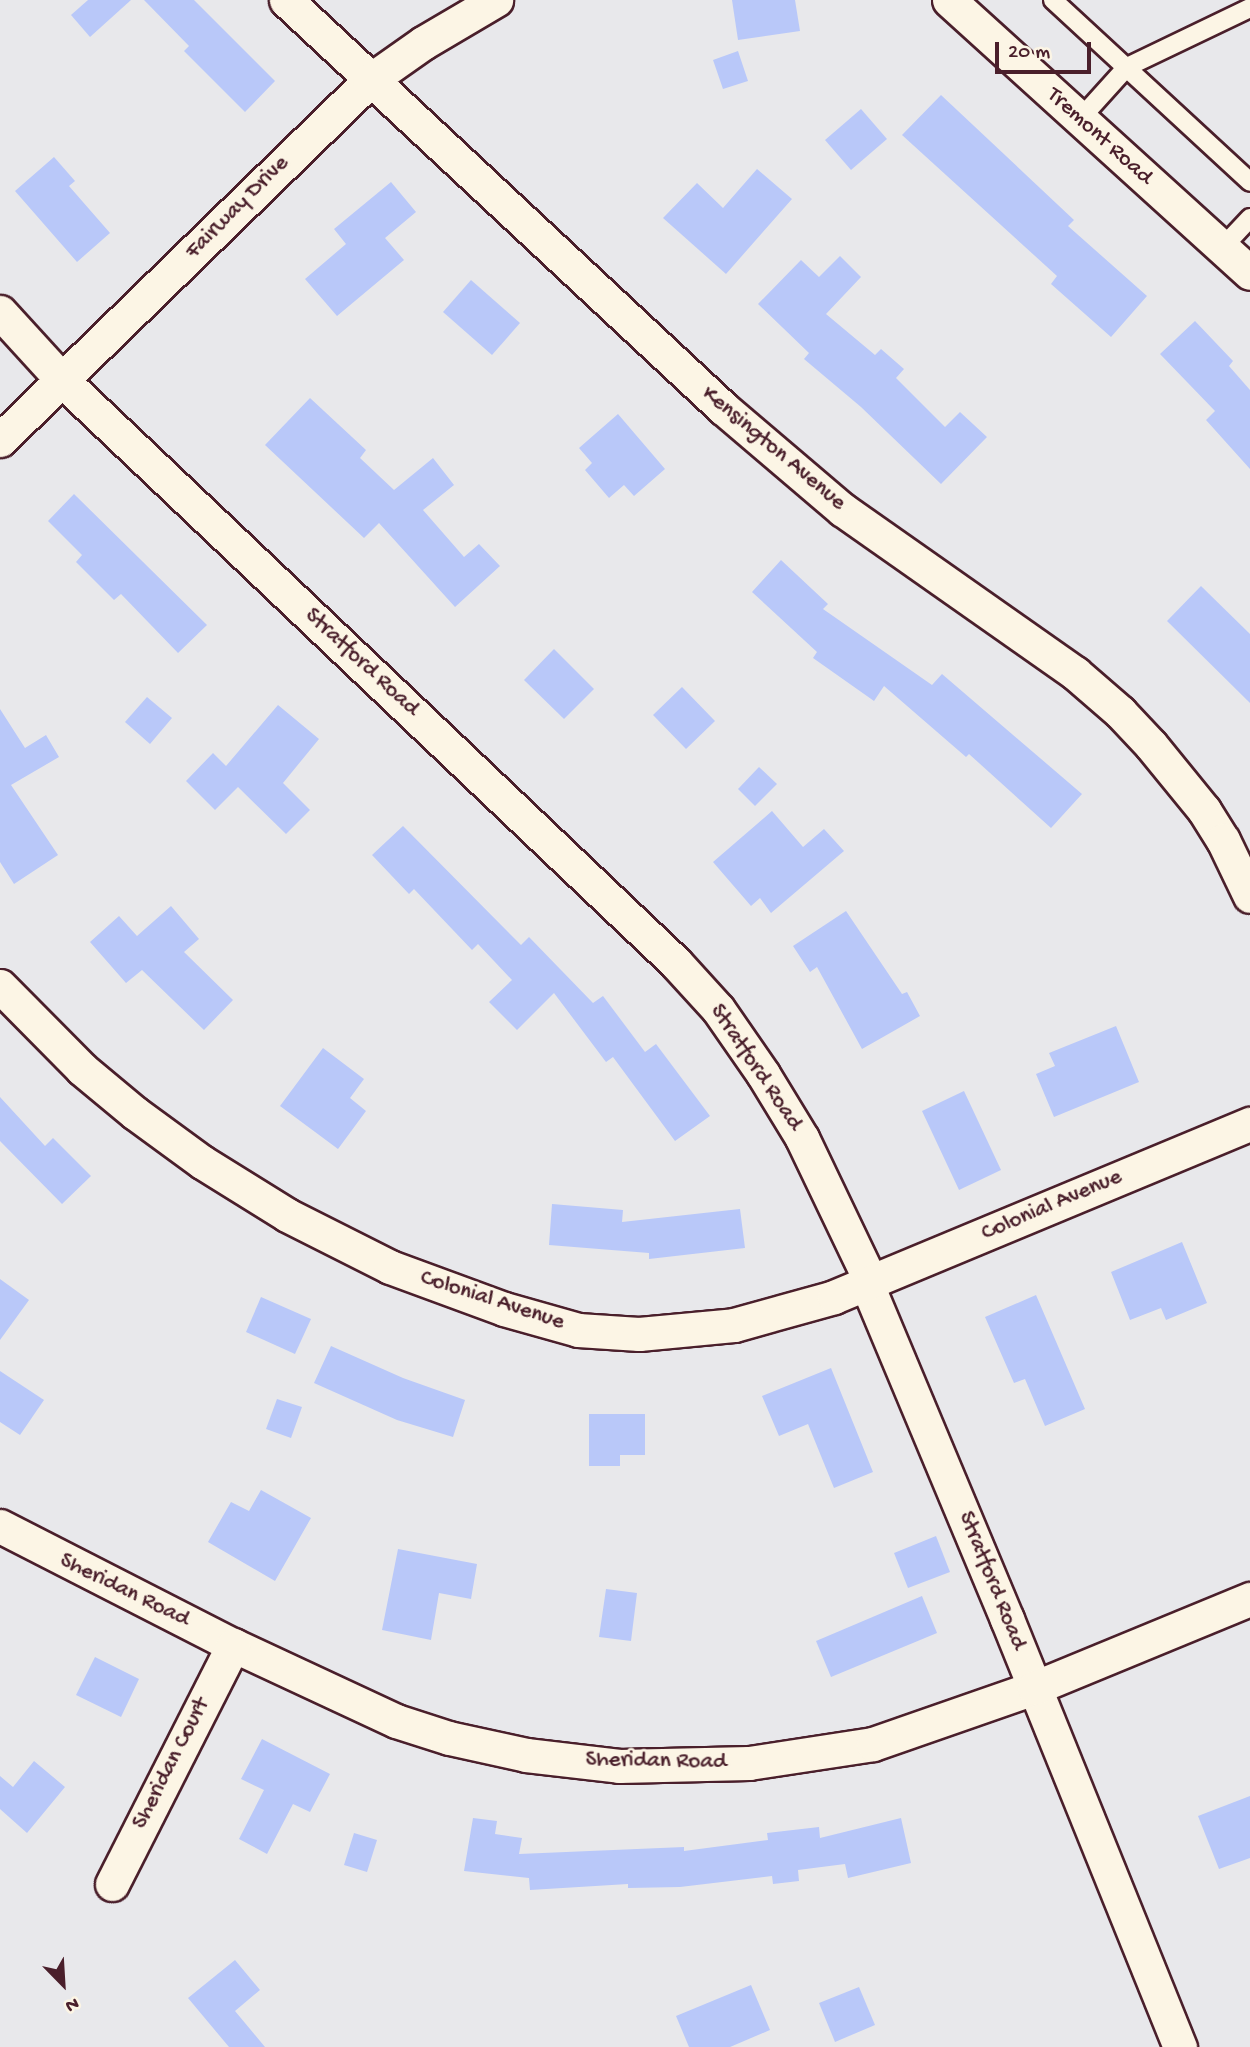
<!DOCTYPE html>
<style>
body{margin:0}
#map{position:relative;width:1250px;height:2047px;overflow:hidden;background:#e8e8eb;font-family:"Gochi Hand",sans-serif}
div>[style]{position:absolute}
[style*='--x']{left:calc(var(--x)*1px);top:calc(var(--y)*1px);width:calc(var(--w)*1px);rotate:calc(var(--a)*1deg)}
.building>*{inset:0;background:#b9c8f9}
.roads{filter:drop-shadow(2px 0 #4a1f2b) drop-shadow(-2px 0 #4a1f2b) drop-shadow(0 2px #4a1f2b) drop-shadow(0 -2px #4a1f2b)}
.lane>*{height:18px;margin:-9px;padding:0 9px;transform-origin:9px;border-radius:9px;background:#fcf5e5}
.street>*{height:33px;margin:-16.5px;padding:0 16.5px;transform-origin:16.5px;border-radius:16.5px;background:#fcf5e5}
span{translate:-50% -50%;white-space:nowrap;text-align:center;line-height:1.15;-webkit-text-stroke:5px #fcf5e5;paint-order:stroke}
.street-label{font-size:23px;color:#4a1f2b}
.north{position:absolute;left:28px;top:1949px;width:70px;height:70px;-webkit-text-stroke:5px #fcf5e5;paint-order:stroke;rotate:156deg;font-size:19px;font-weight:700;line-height:28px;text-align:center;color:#4a1f2b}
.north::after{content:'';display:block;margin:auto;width:24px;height:32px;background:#4a1f2b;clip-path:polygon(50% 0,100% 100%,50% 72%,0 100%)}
.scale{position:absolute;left:995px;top:42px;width:96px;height:32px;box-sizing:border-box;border:4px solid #4a1f2b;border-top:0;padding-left:9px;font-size:21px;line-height:24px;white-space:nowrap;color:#4a1f2b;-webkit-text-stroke:5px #fcf5e5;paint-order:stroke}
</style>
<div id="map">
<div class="building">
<div style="clip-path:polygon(88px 0,131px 0,90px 37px,71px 15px)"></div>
<div style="clip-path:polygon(144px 0,194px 0,275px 81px,245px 112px,184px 51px,189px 46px)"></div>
<div style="clip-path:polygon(732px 0,795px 0,800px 31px,738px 40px)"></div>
<div style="clip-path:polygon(738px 51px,748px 81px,723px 89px,713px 60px)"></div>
<div style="clip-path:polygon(941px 95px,1074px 220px,1068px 226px,1147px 296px,1111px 337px,1051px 284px,1057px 276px,902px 135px)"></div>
<div style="clip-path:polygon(861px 109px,887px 139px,851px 170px,825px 140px)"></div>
<div style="clip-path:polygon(54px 157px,75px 181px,69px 186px,110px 233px,77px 262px,15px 191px)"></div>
<div style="clip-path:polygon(757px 169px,792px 199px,726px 274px,663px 218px,697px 183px,723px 208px)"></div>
<div style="clip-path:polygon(391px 182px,416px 212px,385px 238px,404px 260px,337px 316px,305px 279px,346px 244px,334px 229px)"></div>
<div style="clip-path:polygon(840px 256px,861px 277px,826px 314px,875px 355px,881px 349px,904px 369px,896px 378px,945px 427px,960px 412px,987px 437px,941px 484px,861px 407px,804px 359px,809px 353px,758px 304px,801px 260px,819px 277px)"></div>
<div style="clip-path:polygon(471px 280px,520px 323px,492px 355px,443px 312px)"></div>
<div style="clip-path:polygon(1195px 321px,1233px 361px,1229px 366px,1250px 390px,1250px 469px,1206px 420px,1215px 411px,1160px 354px)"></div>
<div style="clip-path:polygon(310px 398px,366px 450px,360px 458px,394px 490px,433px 458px,454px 485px,423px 510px,464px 557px,479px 544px,500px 566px,455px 607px,379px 523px,364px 538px,265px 445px)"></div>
<div style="clip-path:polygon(618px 414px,665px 469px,634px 496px,624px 485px,609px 498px,585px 470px,592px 463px,579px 448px)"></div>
<div style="clip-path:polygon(74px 494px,207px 625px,178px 653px,121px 594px,114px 600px,76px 562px,82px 555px,48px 521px)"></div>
<div style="clip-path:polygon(781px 560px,828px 604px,823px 609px,932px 685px,942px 674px,1082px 794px,1051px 828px,969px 754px,966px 757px,884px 686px,874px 701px,813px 658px,817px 652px,752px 592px)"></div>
<div style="clip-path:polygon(1201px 586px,1250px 634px,1250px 703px,1167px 621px)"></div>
<div style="clip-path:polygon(554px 649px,594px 689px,564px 719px,524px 680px)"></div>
<div style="clip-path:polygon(682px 687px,715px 721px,686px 749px,653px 715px)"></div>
<div style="clip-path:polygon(147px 697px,172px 718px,150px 744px,125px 722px)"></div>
<div style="clip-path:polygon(278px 705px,319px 739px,283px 783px,310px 810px,286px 834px,238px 787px,215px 810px,186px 781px,213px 753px,226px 766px)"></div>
<div style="clip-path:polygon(0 709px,25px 748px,46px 735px,59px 757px,11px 785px,58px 855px,14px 884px,0 862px)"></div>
<div style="clip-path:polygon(759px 767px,777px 784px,755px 806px,738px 789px)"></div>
<div style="clip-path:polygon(772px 811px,803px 847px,824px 829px,844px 851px,771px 913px,760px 898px,751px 906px,713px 862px)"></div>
<div style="clip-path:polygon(403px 826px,521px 945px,529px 937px,593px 1003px,603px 996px,645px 1052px,656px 1044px,710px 1116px,675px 1141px,613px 1057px,606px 1062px,554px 993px,517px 1030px,489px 1002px,512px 980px,478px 944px,472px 950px,414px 889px,409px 894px,372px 855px)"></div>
<div style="clip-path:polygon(171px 906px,199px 939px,184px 952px,233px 1000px,204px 1030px,142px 970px,126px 983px,90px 942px,119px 916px,137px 936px)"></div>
<div style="clip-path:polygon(846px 911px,902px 994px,907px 992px,920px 1016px,862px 1049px,817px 967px,810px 972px,793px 946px)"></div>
<div style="clip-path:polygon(1116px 1026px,1139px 1082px,1054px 1117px,1036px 1074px,1055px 1066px,1049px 1053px)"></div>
<div style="clip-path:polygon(323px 1048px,364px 1079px,350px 1098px,366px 1111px,338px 1149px,280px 1106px)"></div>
<div style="clip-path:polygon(964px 1091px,1001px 1170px,959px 1190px,922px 1111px)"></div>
<div style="clip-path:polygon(0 1097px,45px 1146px,53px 1138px,91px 1176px,62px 1204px,0 1141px)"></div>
<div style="clip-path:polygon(552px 1204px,623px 1210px,622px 1222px,740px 1209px,745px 1248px,649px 1259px,649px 1253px,549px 1245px)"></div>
<div style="clip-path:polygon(1182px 1242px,1207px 1303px,1166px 1320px,1161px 1308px,1130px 1320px,1111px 1272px)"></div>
<div style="clip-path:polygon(0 1279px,29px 1300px,0 1340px)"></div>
<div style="clip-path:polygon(1036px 1295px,1085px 1409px,1045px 1426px,1025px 1379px,1014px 1383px,985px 1317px)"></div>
<div style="clip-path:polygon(261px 1297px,311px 1319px,295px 1354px,246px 1332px)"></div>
<div style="clip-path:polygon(331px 1346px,403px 1378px,465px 1400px,453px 1437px,397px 1420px,314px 1383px)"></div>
<div style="clip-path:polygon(831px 1368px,873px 1472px,834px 1488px,808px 1424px,779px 1436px,762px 1396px)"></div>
<div style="clip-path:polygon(0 1371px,44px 1400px,20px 1435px,0 1422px)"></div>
<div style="clip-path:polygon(277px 1399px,302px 1407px,291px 1438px,266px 1429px)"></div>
<div style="clip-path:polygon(589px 1414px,645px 1414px,645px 1455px,620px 1455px,620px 1466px,589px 1466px)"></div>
<div style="clip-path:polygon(261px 1490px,311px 1518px,275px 1581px,208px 1542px,231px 1502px,249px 1511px)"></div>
<div style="clip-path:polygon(936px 1536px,950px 1572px,908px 1588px,894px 1553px)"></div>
<div style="clip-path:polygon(398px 1549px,477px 1564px,471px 1599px,439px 1593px,431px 1640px,382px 1630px)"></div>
<div style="clip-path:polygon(606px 1589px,637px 1593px,631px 1641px,599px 1637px)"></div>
<div style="clip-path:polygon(922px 1596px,937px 1633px,831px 1677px,816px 1641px)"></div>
<div style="clip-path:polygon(95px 1657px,139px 1679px,121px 1717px,76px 1695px)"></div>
<div style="clip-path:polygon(262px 1739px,330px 1774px,310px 1812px,293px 1804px,267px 1854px,239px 1839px,264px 1790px,241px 1779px)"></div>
<div style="clip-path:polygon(34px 1761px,65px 1787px,27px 1833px,0 1809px,0 1776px,13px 1787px)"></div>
<div style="clip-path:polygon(1250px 1796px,1250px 1858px,1219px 1869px,1198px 1816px)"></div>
<div style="clip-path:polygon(473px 1818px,497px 1821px,495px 1834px,522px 1838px,519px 1854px,684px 1847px,684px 1851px,768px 1840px,767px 1833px,819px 1827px,820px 1838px,901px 1818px,911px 1863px,848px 1878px,845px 1864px,798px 1870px,799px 1881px,773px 1884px,772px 1876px,680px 1887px,628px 1888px,628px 1884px,530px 1890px,529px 1878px,464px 1871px)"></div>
<div style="clip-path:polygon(354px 1833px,377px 1840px,367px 1872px,344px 1865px)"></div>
<div style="clip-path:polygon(235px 1960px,260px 1990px,235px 2011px,265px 2047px,229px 2047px,188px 1998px)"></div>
<div style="clip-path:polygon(751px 1985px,770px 2030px,730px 2047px,689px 2047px,676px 2016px)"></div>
<div style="clip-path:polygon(859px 1987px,875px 2025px,835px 2042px,819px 2003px)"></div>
</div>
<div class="roads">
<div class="lane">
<div style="--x:1053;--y:0;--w:268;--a:42.7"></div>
<div style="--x:1080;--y:119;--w:70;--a:-47.9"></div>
<div style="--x:1127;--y:67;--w:136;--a:-25.6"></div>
<div style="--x:1222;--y:248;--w:41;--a:-47"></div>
</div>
<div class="street">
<div style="--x:286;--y:0;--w:598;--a:43.03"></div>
<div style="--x:723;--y:408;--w:157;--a:40.4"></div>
<div style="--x:843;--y:510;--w:284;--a:35.1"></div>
<div style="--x:1075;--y:673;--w:60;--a:40.9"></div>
<div style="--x:1120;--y:712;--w:45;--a:46.8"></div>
<div style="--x:1151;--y:745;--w:84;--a:50.8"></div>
<div style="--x:1204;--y:810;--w:36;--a:58"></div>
<div style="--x:1223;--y:840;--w:62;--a:64.3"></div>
<div style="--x:949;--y:0;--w:406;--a:42.2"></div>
<div style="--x:0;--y:312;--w:93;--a:47.6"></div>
<div style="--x:63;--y:381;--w:845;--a:43.51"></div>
<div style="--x:676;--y:963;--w:62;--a:47.6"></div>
<div style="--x:718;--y:1009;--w:79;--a:55.3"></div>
<div style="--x:763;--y:1074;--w:75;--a:58.6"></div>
<div style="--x:802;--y:1138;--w:160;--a:64.4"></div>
<div style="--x:871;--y:1282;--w:12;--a:90"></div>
<div style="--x:871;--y:1294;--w:352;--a:67.3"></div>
<div style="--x:1007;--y:1619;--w:462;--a:68"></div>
<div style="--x:0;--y:440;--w:515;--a:-44.21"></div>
<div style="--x:369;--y:81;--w:66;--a:-35.1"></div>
<div style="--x:423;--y:43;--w:85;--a:-30.5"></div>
<div style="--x:0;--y:986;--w:117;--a:45.3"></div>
<div style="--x:82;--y:1069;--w:69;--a:39.7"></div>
<div style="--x:135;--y:1113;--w:83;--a:36.2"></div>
<div style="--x:202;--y:1162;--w:100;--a:31.9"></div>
<div style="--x:287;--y:1215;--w:115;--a:26.8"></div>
<div style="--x:390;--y:1267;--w:121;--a:20.2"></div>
<div style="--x:504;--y:1309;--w:77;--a:15.8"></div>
<div style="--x:578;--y:1330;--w:61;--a:3.8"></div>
<div style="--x:639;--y:1334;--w:95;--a:-5.4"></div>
<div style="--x:734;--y:1325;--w:104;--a:-15.6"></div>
<div style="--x:834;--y:1297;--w:451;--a:-22.6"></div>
<div style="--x:0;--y:1526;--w:262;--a:27.1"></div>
<div style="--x:233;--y:1645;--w:180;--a:25"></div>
<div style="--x:396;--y:1721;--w:56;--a:17.8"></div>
<div style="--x:449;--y:1738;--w:79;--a:12.4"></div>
<div style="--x:526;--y:1755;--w:94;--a:6.7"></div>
<div style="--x:619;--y:1766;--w:130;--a:-1.3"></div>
<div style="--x:749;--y:1763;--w:125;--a:-8.7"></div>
<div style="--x:873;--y:1744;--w:170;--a:-19.2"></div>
<div style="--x:1034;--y:1688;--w:234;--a:-22.4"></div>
<div style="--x:112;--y:1884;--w:268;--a:-63.1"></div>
</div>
</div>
<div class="street-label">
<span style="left:1099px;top:137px;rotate:42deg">Tremont Road</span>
<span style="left:238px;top:208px;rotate:-45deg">Fairway Drive</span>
<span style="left:773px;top:449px;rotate:40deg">Kensington Avenue</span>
<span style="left:361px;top:663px;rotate:43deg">Stratford Road</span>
<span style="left:755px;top:1068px;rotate:56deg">Stratford Road</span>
<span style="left:1052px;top:1206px;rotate:-23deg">Colonial Avenue</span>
<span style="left:492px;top:1301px;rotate:18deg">Colonial Avenue</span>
<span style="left:991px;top:1581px;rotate:68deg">Stratford Road</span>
<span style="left:124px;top:1591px;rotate:26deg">Sheridan Road</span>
<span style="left:656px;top:1762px;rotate:1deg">Sheridan Road</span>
<span style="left:172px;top:1764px;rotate:-63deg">Sheridan Court</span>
</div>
<div class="north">N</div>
<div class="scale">20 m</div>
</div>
